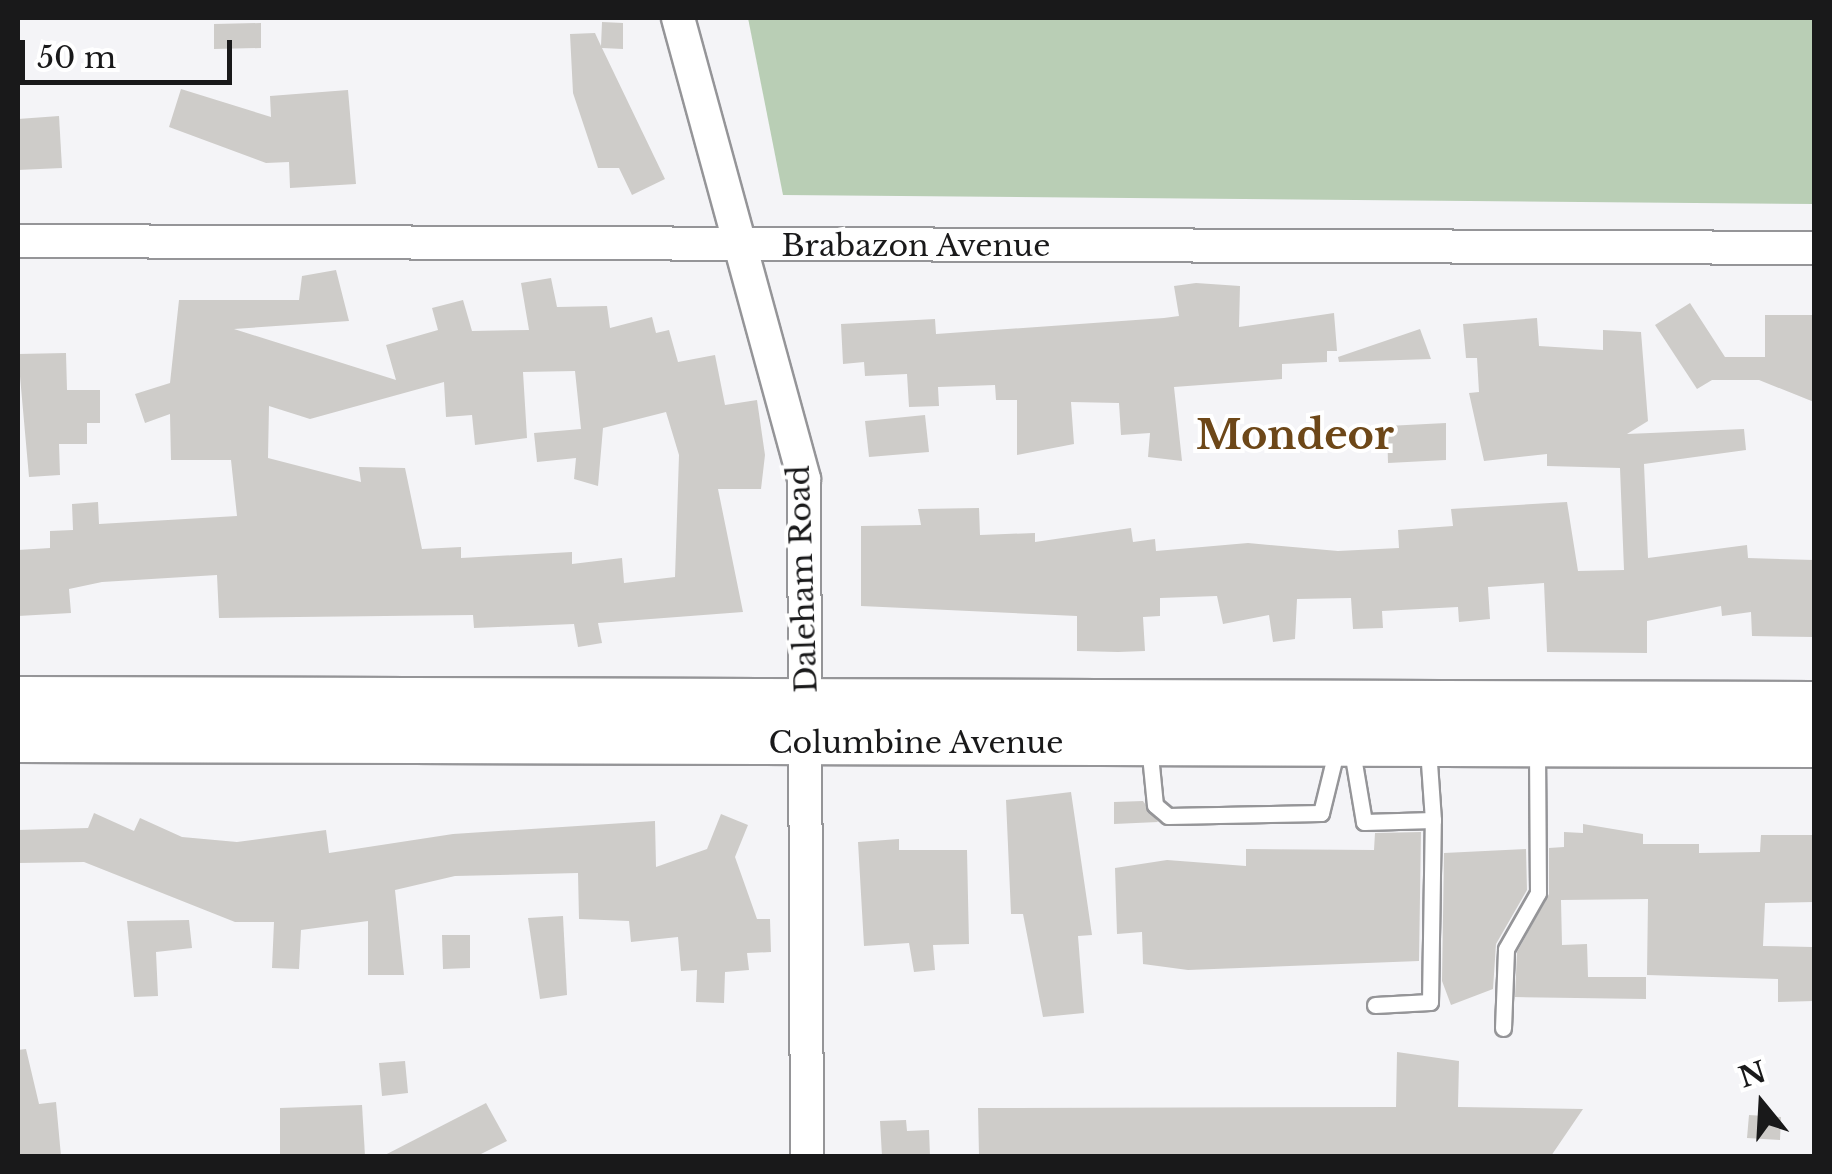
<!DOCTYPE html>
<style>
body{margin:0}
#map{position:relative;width:1832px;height:1174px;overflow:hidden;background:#f4f4f7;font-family:"Libre Baskerville",serif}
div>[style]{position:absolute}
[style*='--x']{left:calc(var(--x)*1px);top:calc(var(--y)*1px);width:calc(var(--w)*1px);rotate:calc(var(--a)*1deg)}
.green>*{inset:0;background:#b9ceb5}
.building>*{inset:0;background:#ceccc9}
.roads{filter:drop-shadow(2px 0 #959598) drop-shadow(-2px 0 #959598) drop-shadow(0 2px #959598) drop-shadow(0 -2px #959598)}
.lane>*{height:15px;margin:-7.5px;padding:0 7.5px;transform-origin:7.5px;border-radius:7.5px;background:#fff}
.street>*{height:32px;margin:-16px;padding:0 16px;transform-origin:16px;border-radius:16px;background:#fff}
.secondary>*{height:45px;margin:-22.5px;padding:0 22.5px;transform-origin:22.5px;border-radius:22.5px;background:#fff}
span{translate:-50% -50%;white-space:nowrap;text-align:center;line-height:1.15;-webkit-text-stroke:8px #fff;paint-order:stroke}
.street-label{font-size:30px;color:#19191a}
.district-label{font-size:40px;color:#6d4718;font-weight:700}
.frame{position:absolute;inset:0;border:20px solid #19191a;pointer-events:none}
.north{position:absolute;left:1712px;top:1054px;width:100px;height:100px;-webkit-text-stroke:8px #fff;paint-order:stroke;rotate:342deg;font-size:28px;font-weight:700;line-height:40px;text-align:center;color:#19191a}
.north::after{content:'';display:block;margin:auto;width:35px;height:45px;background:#19191a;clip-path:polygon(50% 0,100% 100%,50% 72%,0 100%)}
.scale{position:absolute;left:20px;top:40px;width:212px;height:45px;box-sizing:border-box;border:5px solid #19191a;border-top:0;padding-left:12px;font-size:30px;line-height:35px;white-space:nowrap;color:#19191a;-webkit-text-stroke:8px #fff;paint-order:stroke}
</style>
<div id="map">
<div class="green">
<div style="clip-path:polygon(748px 18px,1814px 18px,1814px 204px,783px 195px)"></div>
</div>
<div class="building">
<div style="clip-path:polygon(602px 22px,623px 23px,623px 49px,602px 48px,665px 179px,632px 195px,619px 168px,598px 168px,573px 93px,570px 34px,595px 33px,601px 46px)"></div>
<div style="clip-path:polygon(261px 23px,261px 48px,214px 49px,214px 24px)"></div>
<div style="clip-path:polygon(181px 89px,271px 117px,270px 96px,348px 90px,356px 184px,290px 188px,289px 162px,266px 163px,169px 127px)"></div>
<div style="clip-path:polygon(59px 116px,62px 168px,18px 170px,18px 119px)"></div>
<div style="clip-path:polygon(evenodd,336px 270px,349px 321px,234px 329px,396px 380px,386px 345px,438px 330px,432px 308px,463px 300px,472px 331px,529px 330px,521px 283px,551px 278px,557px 307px,607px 306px,610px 328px,652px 317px,656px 333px,669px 330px,678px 362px,715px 355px,725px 405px,757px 400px,765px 455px,761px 489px,718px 489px,743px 612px,598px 623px,602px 643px,578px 647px,574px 624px,474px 628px,473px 615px,219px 618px,217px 575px,102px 582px,69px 589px,71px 613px,18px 616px,18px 550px,50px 548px,50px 531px,73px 530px,72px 504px,98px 502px,99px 524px,237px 516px,231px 460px,171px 460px,170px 414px,145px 423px,135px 394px,170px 383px,179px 300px,299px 300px,302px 276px,336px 270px,575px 371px,581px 429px,534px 433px,537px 462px,576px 458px,574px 479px,598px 486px,603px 428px,666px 412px,679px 455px,675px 577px,624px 583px,622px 558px,572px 564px,572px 552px,461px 558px,461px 547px,422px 549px,405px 468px,359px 467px,361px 482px,268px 458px,269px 406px,310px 419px,444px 382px,446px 417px,472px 415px,475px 445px,527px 438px,523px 372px,575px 371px)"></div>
<div style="clip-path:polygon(1196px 283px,1240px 286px,1239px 327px,1334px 313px,1337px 351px,1327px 351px,1327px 362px,1282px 364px,1282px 379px,1174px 387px,1182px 461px,1148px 457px,1150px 433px,1121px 435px,1119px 403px,1071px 402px,1074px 444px,1017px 455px,1017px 400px,996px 400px,995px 385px,938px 387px,939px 406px,909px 407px,907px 374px,865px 376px,864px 362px,843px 364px,841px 324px,935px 319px,936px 334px,1164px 318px,1179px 316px,1174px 286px)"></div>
<div style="clip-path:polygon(1690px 303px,1725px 357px,1765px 357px,1765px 315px,1814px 315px,1814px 402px,1759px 380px,1712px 380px,1697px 389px,1655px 325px)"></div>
<div style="clip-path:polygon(1537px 318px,1539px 346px,1603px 350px,1603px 330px,1641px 332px,1648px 421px,1627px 434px,1744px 429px,1746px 450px,1644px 464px,1648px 558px,1747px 545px,1748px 558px,1814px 560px,1814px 637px,1752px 636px,1751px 612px,1722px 616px,1721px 606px,1647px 621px,1647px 653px,1547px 652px,1544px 583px,1488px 587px,1490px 619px,1459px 622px,1458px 607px,1382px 611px,1383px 628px,1353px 629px,1351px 598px,1297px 599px,1295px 639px,1273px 642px,1269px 615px,1223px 624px,1217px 596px,1160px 598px,1160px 616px,1143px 617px,1145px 651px,1118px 652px,1077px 651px,1077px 616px,861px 606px,861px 526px,921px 525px,918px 509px,979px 508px,980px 535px,1035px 533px,1035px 542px,1131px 528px,1133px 542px,1155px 539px,1156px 551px,1248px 543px,1338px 551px,1399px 548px,1398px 530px,1453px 526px,1451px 509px,1567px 502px,1578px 571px,1624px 570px,1620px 468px,1547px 466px,1547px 454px,1484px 461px,1469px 393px,1479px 392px,1477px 358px,1466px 358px,1463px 324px)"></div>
<div style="clip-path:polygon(1420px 329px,1431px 359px,1339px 362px,1338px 357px)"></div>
<div style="clip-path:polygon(66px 353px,67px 390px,100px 390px,100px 423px,87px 423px,87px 444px,59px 444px,60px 475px,29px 477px,18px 354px)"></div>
<div style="clip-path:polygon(925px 415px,929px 452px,869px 457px,865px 421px)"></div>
<div style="clip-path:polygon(1446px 423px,1446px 460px,1388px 463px,1387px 426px)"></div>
<div style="clip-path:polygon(1071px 792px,1092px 935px,1078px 936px,1084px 1013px,1043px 1017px,1023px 914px,1011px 914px,1006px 800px)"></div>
<div style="clip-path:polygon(1143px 801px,1158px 822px,1114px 824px,1114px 802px)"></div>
<div style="clip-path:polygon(94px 813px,134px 831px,140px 818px,182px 837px,237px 842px,326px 830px,329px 853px,453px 834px,655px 821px,656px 867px,707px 849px,721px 814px,748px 825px,735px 857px,757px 919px,770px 919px,771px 952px,747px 953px,749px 970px,725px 972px,724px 1003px,696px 1002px,697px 970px,681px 971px,678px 937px,631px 942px,629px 921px,579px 919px,578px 873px,455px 876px,395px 890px,404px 975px,368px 975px,368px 921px,301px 930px,299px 969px,272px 968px,274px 922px,235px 922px,84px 862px,18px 863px,18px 830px,88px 828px)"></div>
<div style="clip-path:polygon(1583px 824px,1643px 834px,1643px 844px,1699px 844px,1699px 853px,1760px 852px,1761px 835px,1814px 835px,1814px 902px,1765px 903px,1763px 946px,1812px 947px,1814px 1001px,1778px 1002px,1778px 979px,1647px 975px,1648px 899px,1561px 900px,1562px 945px,1587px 944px,1588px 977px,1646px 977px,1646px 999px,1515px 997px,1517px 952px,1549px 894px,1549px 848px,1564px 847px,1564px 832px,1583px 833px)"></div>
<div style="clip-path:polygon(1421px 832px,1419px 961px,1188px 970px,1143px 964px,1142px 932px,1117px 934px,1115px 868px,1167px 860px,1246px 866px,1246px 849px,1374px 850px,1375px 833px)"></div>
<div style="clip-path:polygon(899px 839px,899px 850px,967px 850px,969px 944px,933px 945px,935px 970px,914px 972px,909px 943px,864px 946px,858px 842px)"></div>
<div style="clip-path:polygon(1526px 849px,1527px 890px,1496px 944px,1493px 989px,1451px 1005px,1442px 981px,1444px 853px)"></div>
<div style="clip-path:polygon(563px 916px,567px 995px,540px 999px,528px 918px)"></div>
<div style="clip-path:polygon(189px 920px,192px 948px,156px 952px,158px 996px,134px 997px,127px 921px)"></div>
<div style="clip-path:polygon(442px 935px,470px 935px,470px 968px,443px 969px)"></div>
<div style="clip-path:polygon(26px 1049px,39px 1104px,56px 1102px,61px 1156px,18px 1156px,18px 1050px)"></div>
<div style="clip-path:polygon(1397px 1052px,1459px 1061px,1458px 1107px,1583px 1109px,1551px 1156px,979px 1156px,978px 1108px,1396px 1107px)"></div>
<div style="clip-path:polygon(405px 1061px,408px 1093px,382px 1096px,379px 1063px)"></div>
<div style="clip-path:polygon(486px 1103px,507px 1141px,477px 1156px,383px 1156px)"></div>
<div style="clip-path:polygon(362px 1105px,365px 1156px,280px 1156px,280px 1108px)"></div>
<div style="clip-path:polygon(1749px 1115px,1781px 1117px,1780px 1140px,1747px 1138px)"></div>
<div style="clip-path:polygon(906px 1120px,907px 1131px,929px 1130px,930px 1156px,882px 1156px,880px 1121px)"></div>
</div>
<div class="roads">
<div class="lane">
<div style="--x:1149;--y:745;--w:60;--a:84.3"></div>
<div style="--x:1155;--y:805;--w:17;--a:40"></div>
<div style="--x:1168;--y:816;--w:153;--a:-1.1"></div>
<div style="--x:1321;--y:813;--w:67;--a:-76.2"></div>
<div style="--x:1351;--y:745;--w:78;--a:80.4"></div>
<div style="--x:1364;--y:822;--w:69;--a:-1.7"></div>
<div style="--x:1433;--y:820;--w:72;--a:-94"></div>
<div style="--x:1375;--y:1005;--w:55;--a:-3.1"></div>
<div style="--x:1430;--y:1002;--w:182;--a:-89.1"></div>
<div style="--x:1503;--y:1028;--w:79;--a:-87.8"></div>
<div style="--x:1506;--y:949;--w:64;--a:-60.3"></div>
<div style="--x:1538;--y:893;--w:145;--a:-90.4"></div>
</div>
<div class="street">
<div style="--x:678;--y:18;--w:478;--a:74.7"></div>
<div style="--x:804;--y:479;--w:677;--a:89.75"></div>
<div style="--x:18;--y:241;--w:1796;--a:0.22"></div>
</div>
<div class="secondary">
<div style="--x:18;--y:699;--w:1796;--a:0.16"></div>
<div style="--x:18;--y:739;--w:1796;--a:0.16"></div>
</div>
</div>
<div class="street-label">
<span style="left:916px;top:246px">Brabazon Avenue</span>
<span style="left:803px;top:579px;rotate:-92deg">Daleham Road</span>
<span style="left:916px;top:743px">Columbine Avenue</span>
</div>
<div class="district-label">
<span style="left:1295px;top:435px">Mondeor</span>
</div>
<div class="frame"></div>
<div class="north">N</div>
<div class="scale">50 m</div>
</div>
